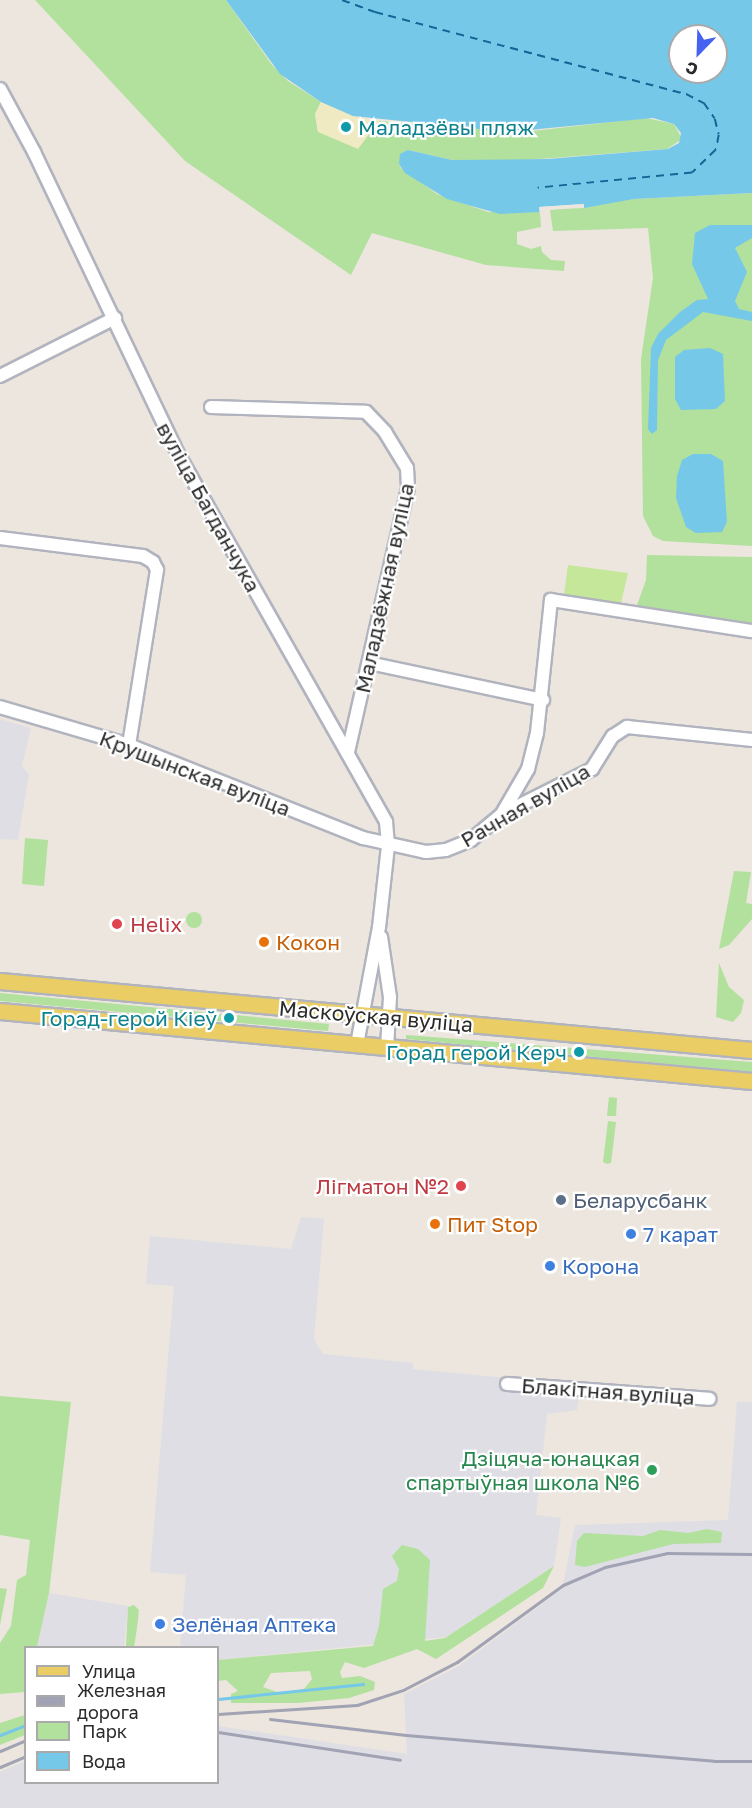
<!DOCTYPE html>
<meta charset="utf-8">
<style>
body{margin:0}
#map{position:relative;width:752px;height:1808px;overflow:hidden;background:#ece6de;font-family:"Golos Text",sans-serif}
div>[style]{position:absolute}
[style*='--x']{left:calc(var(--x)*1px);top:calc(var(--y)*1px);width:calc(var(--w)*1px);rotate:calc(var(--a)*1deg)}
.industrial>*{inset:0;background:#e0dee5}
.green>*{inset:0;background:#b2e09d}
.round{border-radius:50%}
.sand>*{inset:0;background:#f0eac3}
.pitch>*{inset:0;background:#c4e799}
.water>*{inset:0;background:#76c8e9}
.pier>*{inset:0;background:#ece6de}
.stream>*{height:3px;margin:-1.5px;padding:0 1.5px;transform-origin:1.5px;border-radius:1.5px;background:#76c8e9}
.ferry>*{height:1.5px;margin-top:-0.75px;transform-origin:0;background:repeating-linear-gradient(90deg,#146696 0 8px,transparent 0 14px)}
.roads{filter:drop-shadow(2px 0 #b1b4be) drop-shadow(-2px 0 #b1b4be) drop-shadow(0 2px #b1b4be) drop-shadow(0 -2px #b1b4be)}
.minor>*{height:12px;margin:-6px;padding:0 6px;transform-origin:6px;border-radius:6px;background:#fff}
.major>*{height:15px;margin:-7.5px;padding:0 7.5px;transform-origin:7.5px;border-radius:7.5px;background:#eace65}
.rail>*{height:3px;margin:-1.5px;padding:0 1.5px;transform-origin:1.5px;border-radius:1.5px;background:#a1a3b4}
.dots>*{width:16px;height:16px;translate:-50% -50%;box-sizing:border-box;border:3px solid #fff;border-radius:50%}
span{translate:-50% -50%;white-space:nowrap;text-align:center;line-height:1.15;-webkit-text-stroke:4.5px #fff;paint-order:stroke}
.culture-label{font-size:21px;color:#0d838f}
.left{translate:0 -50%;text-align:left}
.right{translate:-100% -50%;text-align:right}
.street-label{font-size:21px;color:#2b2b2b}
.health-label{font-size:21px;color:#be3a42}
.food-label{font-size:21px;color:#c56008}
.service-label{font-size:21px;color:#4e5e75}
.shop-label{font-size:21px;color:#366cbe}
.leisure-label{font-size:21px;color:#27864d}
.legend{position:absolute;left:24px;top:1646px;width:195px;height:138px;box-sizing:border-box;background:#fff;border:2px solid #aaa;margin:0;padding:8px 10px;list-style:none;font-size:18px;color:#2b2b2b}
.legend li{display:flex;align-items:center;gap:12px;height:30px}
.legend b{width:30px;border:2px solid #aaa}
.north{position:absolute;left:668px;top:24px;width:60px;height:60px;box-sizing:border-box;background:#fff;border:2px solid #aaa;border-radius:50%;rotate:203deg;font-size:16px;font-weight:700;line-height:24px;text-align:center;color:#2b2b2b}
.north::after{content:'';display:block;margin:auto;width:21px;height:27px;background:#4662f1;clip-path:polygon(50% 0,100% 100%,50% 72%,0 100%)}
</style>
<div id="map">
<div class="industrial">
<div style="clip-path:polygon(0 719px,31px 728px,22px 766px,29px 774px,18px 840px,0 839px)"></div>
<div style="clip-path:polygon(301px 1217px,324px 1219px,314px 1339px,323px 1354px,413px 1363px,413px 1369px,506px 1378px,506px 1387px,580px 1392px,577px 1410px,547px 1414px,536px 1515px,561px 1518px,554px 1566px,446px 1637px,218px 1660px,218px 1648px,180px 1647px,186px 1575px,150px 1572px,174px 1286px,146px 1284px,150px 1236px,291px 1249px)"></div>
<div style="clip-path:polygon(737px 1402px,752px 1402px,752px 1808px,0 1808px,0 1772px,25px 1761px,26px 1782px,218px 1782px,218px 1726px,407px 1754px,404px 1694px,459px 1666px,562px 1589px,575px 1525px,728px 1520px)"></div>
<div style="clip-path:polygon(49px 1593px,128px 1606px,124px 1647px,37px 1648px)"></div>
</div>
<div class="green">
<div style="clip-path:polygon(35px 0,226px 0,272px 65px,288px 81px,321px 102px,315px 114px,318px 132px,372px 134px,379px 121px,524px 132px,646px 118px,674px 124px,682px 139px,667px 149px,527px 160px,452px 160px,408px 150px,399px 164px,401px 168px,437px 194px,488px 212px,540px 212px,541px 227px,517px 232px,517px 244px,531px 249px,541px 246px,542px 252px,551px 260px,565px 261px,564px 271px,486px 265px,372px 233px,351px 275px,185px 161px)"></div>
<div style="clip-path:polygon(752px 193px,752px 546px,663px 541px,653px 536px,643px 516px,641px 359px,653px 278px,648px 228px,553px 231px,550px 210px,634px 199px)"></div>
<div style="clip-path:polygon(647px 555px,752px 557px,752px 624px,636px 608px,646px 580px)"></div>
<div style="clip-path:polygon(25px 838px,48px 840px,44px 886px,22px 884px)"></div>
<div style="clip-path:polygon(734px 871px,751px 872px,746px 903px,752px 904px,752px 919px,729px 945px,719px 949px)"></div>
<div class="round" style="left:186px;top:912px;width:16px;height:16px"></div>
<div style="clip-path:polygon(719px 963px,729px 987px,744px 1000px,741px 1013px,733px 1022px,716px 1017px)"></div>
<div style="clip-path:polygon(0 993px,329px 1024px,328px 1031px,0 1001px)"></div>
<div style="clip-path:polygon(406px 1035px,752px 1062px,752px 1072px,406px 1039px)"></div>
<div style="clip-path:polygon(609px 1097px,617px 1098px,616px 1116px,607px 1116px)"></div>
<div style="clip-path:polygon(608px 1121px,616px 1122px,611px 1163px,607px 1164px,603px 1162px)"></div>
<div style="clip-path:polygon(0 1396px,71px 1402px,49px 1593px,37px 1647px,26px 1648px,25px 1692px,0 1694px,0 1643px,11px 1626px,17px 1580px,26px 1575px,30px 1540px,0 1535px)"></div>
<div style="clip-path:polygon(707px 1529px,722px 1532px,721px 1543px,673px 1544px,585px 1567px,575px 1565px,577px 1541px,584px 1533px,643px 1536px,660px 1530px,688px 1533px)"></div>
<div style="clip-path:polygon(evenodd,402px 1545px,418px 1549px,430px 1560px,425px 1641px,445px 1638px,554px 1566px,543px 1588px,436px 1659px,417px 1649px,364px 1668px,345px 1662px,340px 1672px,342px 1678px,360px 1676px,375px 1682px,374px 1690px,349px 1698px,298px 1703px,231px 1703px,231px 1694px,238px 1691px,226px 1680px,218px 1681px,218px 1660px,373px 1646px,379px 1626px,383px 1589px,397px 1581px,399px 1569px,392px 1556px,402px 1545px,310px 1671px,312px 1679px,304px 1689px,280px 1693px,263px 1687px,271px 1673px,310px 1671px)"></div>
<div style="clip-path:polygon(0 1588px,7px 1589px,0 1625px)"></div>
<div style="clip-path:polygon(134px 1605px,139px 1610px,137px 1628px,134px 1647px,126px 1647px,128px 1607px)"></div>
<div style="clip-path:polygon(25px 1715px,25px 1735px,0 1745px,0 1723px)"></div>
</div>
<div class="sand">
<div style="clip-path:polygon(321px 102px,353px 116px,379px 121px,358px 149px,318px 132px,315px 114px)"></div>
</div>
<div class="pitch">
<div style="clip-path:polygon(568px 565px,628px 573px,621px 603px,564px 595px)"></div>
</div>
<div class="water">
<div style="clip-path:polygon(evenodd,226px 0,752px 0,752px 193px,634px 199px,584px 208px,584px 204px,539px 207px,540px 212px,500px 214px,447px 199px,405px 173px,399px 164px,400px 154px,408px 150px,452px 160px,548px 159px,668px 149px,679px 143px,681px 133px,674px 124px,653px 118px,508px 132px,353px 116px,321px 102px,280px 74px,226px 0,680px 36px,716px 36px,716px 72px,680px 72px,680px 36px)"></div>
<div style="clip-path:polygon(710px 225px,752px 225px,752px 238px,735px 248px,747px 272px,735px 301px,739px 309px,752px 312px,752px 321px,703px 312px,666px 340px,658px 360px,657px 430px,652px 434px,648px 429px,651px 348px,658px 334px,680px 312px,697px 300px,708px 299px,692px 264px,695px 233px)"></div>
<div style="clip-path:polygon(710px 348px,723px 354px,725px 401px,716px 409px,681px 410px,675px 399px,675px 357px,684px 350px)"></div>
<div style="clip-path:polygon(693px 454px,711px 454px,723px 461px,727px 522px,722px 532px,696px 533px,686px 527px,676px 498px,677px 476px,682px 460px)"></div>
</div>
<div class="pier">
<div style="clip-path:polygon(584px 204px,584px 208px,543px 210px,540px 215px,539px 207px)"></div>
</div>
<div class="stream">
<div style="--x:218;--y:1699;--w:146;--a:-5.9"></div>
<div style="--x:0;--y:1735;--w:28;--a:-21"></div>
</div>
<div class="ferry">
<div style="--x:342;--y:0;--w:35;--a:20"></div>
<div style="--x:375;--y:12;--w:322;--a:14.8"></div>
<div style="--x:686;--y:94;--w:20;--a:27"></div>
<div style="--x:704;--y:103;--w:19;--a:55"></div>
<div style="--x:715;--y:119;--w:16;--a:76"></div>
<div style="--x:719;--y:135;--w:15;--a:101"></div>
<div style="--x:716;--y:150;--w:33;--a:136"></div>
<div style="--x:692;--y:173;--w:155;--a:174.4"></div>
</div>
<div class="roads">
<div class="minor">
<div style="--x:0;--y:89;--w:72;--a:61.6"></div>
<div style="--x:34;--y:152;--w:335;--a:64.5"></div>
<div style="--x:178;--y:454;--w:423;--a:60.5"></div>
<div style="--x:386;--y:822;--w:24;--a:85"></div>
<div style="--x:388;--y:846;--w:81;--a:96.3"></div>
<div style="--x:379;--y:927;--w:120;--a:100.6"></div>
<div style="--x:0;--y:376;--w:129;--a:-26.8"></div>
<div style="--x:211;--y:407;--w:155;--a:1.8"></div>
<div style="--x:366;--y:412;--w:28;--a:46"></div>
<div style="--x:385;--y:432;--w:42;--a:58.6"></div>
<div style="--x:407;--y:468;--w:20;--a:87"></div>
<div style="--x:408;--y:488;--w:272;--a:102.8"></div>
<div style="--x:0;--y:538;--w:144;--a:7.2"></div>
<div style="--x:143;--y:556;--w:12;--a:31"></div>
<div style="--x:153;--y:562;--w:9;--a:63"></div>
<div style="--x:157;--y:570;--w:177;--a:99.1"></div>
<div style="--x:369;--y:663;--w:178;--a:12"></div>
<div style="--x:0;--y:707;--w:134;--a:16.4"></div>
<div style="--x:129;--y:745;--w:252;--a:21.7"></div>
<div style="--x:363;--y:838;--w:65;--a:12.5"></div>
<div style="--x:426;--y:852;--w:20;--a:-6"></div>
<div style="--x:446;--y:850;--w:27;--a:-22"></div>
<div style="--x:471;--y:840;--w:40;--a:-40"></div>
<div style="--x:502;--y:814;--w:101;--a:-26.6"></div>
<div style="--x:592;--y:769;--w:39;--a:-58"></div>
<div style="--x:613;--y:736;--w:17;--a:-33"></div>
<div style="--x:627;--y:727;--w:126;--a:5.9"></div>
<div style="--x:503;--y:812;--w:50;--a:-59.8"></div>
<div style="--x:528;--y:769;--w:37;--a:-76"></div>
<div style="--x:537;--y:733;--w:134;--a:-84"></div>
<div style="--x:551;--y:600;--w:203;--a:8.8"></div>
<div style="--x:381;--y:937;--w:61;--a:81.5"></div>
<div style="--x:390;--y:997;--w:50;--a:93.4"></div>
<div style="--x:507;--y:1384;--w:203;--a:4.2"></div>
</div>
<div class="major">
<div style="--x:0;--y:981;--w:755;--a:5.24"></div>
<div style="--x:0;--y:1011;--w:755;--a:5.32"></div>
</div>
</div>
<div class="rail">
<div style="--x:218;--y:1714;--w:139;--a:-3.7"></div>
<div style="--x:357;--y:1705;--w:48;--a:-18.1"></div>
<div style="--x:403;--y:1690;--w:61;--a:-27.4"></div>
<div style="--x:457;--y:1662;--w:131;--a:-36"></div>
<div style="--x:563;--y:1585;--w:46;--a:-23.2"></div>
<div style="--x:605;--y:1567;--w:64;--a:-12.7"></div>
<div style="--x:667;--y:1553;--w:85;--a:0.7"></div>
<div style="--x:270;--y:1719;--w:137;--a:6.7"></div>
<div style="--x:406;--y:1735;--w:309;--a:4.8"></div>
<div style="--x:714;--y:1761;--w:38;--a:0"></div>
<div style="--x:218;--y:1732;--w:184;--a:8.7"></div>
<div style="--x:0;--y:1751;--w:28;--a:-23"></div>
<div style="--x:0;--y:1767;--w:28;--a:-23"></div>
</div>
<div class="dots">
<div style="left:346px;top:127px;background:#0f9aa8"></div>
<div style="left:117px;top:924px;background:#e0444e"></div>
<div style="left:264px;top:942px;background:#e8710a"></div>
<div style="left:229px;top:1018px;background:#0f9aa8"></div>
<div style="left:579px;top:1052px;background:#0f9aa8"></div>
<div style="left:461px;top:1186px;background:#e0444e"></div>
<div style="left:561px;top:1200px;background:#5c6f8a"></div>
<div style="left:435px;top:1224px;background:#e8710a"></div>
<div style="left:631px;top:1234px;background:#3f7fe0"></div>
<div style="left:550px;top:1266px;background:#3f7fe0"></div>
<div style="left:652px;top:1470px;background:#2e9e5b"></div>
<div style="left:160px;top:1624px;background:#3f7fe0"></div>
</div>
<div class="culture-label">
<span class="left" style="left:358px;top:127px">Маладзёвы пляж</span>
<span class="right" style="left:217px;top:1018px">Горад-герой Кіеў</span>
<span class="right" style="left:567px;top:1052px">Горад герой Керч</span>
</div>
<div class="street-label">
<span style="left:209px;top:507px;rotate:61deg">вуліца Багданчука</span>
<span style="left:384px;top:588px;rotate:-78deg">Маладзёжная вуліца</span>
<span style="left:195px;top:773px;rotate:21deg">Крушынская вуліца</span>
<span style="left:525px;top:805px;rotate:-30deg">Рачная вуліца</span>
<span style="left:376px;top:1016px;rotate:5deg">Маскоўская вуліца</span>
<span style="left:608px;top:1391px;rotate:4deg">Блакітная вуліца</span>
</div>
<div class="health-label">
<span class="left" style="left:130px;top:924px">Helix</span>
<span class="right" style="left:449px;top:1186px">Лігматон №2</span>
</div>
<div class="food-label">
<span class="left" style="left:276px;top:942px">Кокон</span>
<span class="left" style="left:447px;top:1224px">Пит Stop</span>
</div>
<div class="service-label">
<span class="left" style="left:573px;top:1200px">Беларусбанк</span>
</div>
<div class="shop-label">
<span class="left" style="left:643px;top:1234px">7 карат</span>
<span class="left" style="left:562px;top:1266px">Корона</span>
<span class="left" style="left:172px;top:1624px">Зелёная Аптека</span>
</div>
<div class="leisure-label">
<span class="right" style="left:640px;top:1470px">Дзіцяча-юнацкая<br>спартыўная школа №6</span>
</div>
<ul class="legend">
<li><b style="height:8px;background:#eace65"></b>Улица</li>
<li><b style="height:8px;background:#a1a3b4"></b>Железная дорога</li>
<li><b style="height:16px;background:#b2e09d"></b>Парк</li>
<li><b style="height:16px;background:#76c8e9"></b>Вода</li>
</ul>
<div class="north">С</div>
</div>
